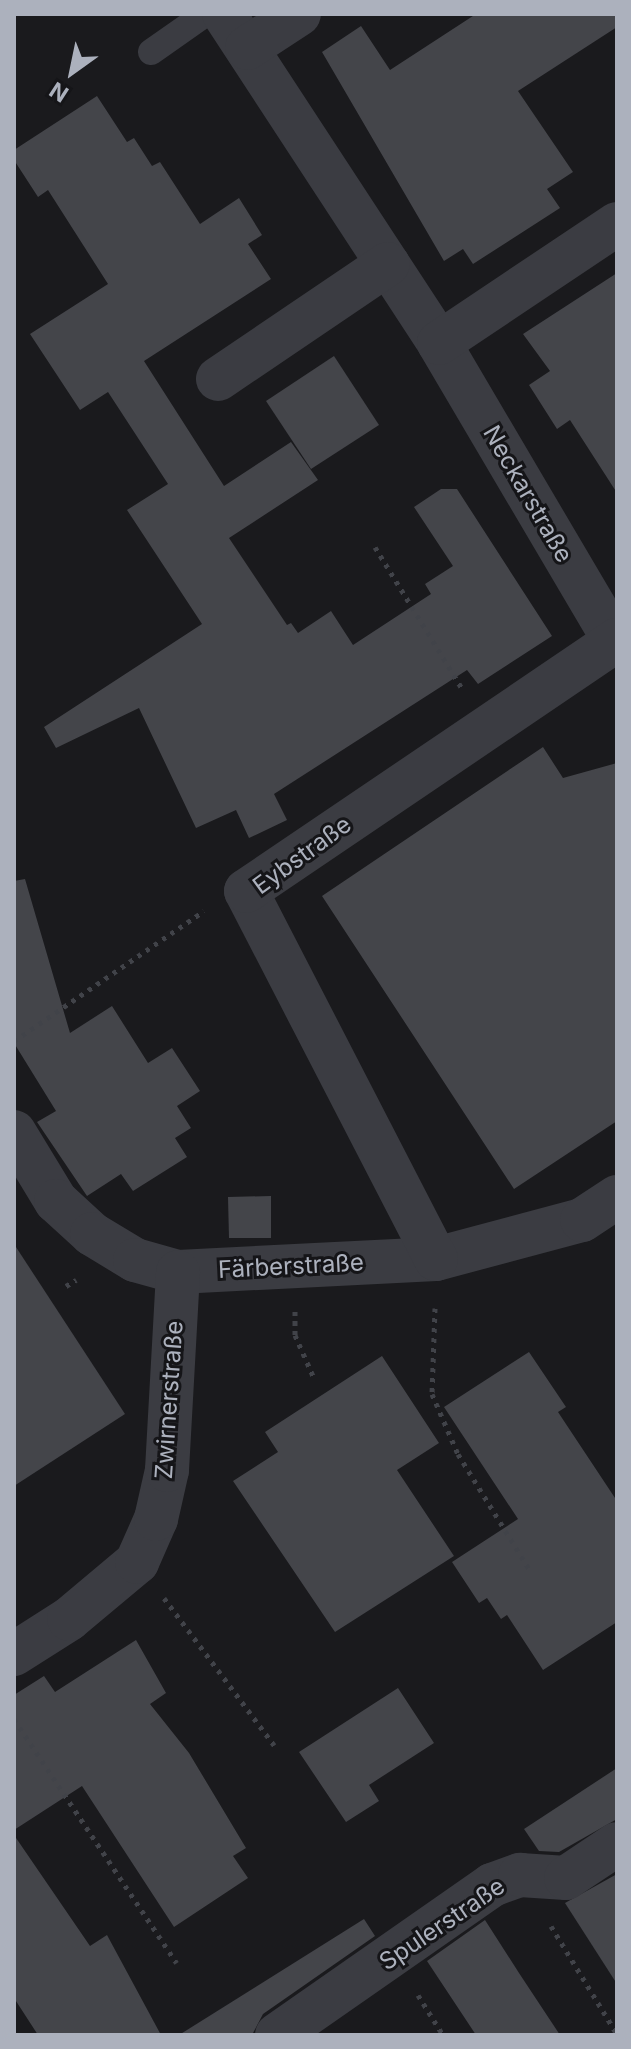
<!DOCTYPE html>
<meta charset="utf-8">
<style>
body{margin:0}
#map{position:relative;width:631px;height:2049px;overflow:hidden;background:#1a1a1d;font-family:Inter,sans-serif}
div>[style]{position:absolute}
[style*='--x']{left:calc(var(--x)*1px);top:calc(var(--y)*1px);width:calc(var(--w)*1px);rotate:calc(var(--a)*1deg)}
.building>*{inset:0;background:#44454a}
.path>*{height:5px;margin-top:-2.5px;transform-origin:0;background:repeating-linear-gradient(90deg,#414349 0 4px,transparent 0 10px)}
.lane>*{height:26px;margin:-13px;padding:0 13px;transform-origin:13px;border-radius:13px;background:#3b3c42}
.street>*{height:44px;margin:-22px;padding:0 22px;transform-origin:22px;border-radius:22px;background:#3b3c42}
span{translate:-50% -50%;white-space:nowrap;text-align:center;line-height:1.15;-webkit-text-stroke:6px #151518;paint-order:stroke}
.street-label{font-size:24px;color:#acb1bd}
.frame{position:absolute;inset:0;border:16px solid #acb1bd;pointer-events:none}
.north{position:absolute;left:32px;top:32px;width:80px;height:80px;-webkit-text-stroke:6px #151518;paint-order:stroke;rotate:213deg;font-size:22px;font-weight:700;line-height:32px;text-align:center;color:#acb1bd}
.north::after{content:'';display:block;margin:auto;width:28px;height:36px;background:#acb1bd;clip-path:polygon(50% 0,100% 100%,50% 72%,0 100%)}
</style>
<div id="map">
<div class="building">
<div style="clip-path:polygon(476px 14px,617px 14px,617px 27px,518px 91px,573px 172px,547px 189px,560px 208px,473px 264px,463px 249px,444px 261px,322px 52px,361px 26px,390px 70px)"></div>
<div style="clip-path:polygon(97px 96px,127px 142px,134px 138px,152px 166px,160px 162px,200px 224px,239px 198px,262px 235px,248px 244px,271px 279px,144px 361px,224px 486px,291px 442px,318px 480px,229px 538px,287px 625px,291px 623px,298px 633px,331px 611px,353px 645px,431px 594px,425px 584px,453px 566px,414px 507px,441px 489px,457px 489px,552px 636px,478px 684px,467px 670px,274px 794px,287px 820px,249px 838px,236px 810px,196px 828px,139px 708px,56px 748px,44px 727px,202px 624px,127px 510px,168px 484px,108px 392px,80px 410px,30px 334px,108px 284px,48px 190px,38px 197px,14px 160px,14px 150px)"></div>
<div style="clip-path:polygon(617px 273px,617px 493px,570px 420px,557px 429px,529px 385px,550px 371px,523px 334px)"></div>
<div style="clip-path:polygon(334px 356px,379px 425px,311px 469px,266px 401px)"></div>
<div style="clip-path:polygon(543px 747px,563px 778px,617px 763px,617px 1121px,514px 1189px,322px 896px)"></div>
<div style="clip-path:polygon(25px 879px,70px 1033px,112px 1006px,148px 1063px,172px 1048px,200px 1091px,177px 1106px,191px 1128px,175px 1138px,187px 1157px,133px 1191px,121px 1174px,87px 1196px,37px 1122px,56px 1111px,14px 1043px,14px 881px)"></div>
<div style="clip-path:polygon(271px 1196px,271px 1238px,229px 1238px,228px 1197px)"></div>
<div style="clip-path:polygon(14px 1244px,125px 1414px,14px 1486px)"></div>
<div style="clip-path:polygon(529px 1352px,566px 1407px,558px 1412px,617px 1501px,617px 1622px,543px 1670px,507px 1615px,501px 1619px,487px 1598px,479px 1603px,452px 1562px,518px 1519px,444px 1407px)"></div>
<div style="clip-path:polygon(382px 1356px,439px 1443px,397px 1470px,454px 1556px,335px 1632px,233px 1481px,278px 1452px,265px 1432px)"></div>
<div style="clip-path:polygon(136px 1640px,166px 1693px,150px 1704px,189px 1753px,246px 1848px,233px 1856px,248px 1878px,174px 1927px,82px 1786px,14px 1830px,14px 1695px,44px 1676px,55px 1692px)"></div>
<div style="clip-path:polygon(398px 1688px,434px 1743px,369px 1785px,379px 1801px,346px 1822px,299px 1752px)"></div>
<div style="clip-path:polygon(617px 1768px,617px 1819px,559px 1852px,539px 1851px,524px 1829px)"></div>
<div style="clip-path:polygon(14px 1835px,90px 1946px,107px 1935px,161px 2035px,38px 2035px,14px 1998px)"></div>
<div style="clip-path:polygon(617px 1874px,617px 1984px,565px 1903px)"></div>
<div style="clip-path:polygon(364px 1919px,375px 1936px,263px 2014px,252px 2035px,179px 2035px)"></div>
<div style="clip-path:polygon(485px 1920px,519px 1973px,560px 2035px,476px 2035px,427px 1961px)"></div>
</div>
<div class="path">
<div style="--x:375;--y:547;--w:168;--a:58.4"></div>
<div style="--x:14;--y:1041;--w:230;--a:-34.4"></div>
<div style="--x:66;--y:1286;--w:12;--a:-31"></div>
<div style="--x:435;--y:1308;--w:86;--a:92"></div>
<div style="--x:432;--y:1394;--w:65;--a:66.6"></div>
<div style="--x:458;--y:1454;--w:135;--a:58.3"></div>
<div style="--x:295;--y:1311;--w:24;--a:90"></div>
<div style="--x:295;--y:1335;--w:47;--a:66.2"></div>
<div style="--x:164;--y:1598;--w:184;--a:53.2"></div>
<div style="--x:14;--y:1719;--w:293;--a:56.3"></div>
<div style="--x:551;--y:1926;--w:127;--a:58.6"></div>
<div style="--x:418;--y:1995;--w:47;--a:58"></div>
</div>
<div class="lane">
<div style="--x:151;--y:52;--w:66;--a:-35.1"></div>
</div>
<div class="street">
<div style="--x:224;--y:14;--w:393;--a:56.8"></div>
<div style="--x:439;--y:343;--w:351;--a:59.5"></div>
<div style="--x:247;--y:48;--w:62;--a:-33.2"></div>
<div style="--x:439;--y:343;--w:214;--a:-33.8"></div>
<div style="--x:218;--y:379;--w:205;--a:-34.1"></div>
<div style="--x:14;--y:1132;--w:81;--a:58.7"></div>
<div style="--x:56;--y:1201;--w:49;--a:42.5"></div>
<div style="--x:92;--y:1234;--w:50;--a:31.2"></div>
<div style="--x:135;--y:1260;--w:45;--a:15.6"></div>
<div style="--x:178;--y:1272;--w:258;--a:-2.9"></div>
<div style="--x:436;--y:1259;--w:151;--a:-15"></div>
<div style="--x:582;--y:1220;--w:42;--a:-33.3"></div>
<div style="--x:436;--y:1259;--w:414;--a:-117.3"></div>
<div style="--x:246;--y:891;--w:448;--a:-34.1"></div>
<div style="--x:14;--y:1654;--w:65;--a:-32.5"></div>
<div style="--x:69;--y:1619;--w:89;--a:-40"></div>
<div style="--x:137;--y:1562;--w:47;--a:-66.2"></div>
<div style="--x:156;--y:1519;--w:50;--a:-77.3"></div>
<div style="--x:167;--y:1470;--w:198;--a:-86.8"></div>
<div style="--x:277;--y:2035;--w:262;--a:-34.9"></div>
<div style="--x:492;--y:1885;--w:30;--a:-20"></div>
<div style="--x:520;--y:1875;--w:46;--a:3.7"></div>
<div style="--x:566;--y:1878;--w:61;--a:-33.7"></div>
</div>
<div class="street-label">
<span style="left:528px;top:494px;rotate:60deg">Neckarstraße</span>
<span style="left:302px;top:855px;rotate:-36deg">Eybstraße</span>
<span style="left:291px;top:1266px;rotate:-3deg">Färberstraße</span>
<span style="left:169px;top:1400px;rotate:-86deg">Zwirnerstraße</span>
<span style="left:442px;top:1924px;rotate:-34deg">Spulerstraße</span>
</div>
<div class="frame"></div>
<div class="north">N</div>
</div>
